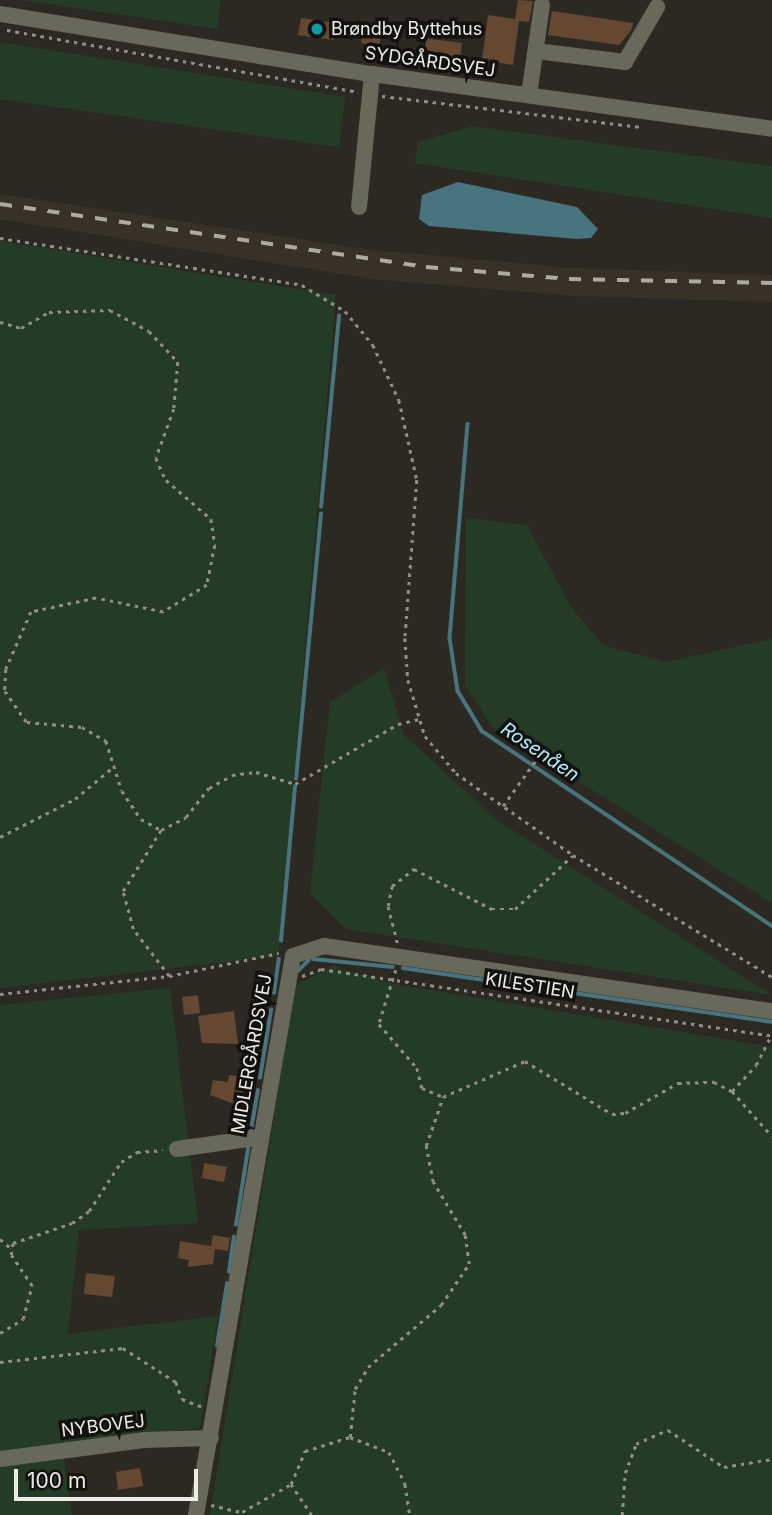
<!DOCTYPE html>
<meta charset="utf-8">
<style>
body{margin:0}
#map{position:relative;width:772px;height:1515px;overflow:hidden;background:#2c2922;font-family:Inter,sans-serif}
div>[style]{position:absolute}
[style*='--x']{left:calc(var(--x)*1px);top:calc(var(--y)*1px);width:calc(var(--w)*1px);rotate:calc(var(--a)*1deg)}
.built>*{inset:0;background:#373225}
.green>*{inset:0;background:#243c26}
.water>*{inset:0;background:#48747f}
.stream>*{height:3.5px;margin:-1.75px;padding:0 1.75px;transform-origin:1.75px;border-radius:1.75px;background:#48747f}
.building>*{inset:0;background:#644832}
.path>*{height:2.5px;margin-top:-1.25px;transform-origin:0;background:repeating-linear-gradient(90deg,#928f8a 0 3.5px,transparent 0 8.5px)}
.minor>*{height:16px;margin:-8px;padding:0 8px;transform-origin:8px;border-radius:8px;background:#68695a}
.rail>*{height:3.5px;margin-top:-1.75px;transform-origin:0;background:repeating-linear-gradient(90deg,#acaaa5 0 12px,transparent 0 24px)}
.dots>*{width:19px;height:19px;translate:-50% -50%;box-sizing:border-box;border:4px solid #13120f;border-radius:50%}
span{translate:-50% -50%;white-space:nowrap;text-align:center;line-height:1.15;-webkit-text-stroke:7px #13120f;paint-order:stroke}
.poi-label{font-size:18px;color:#eeece8}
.left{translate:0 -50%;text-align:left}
.street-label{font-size:18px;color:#eeece8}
.water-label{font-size:19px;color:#b1eefd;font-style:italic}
.scale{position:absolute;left:14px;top:1469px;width:184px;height:32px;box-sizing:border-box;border:4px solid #eeece8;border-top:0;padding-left:9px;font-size:21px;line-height:24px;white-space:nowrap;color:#eeece8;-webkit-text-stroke:5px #13120f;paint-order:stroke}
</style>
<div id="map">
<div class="built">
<div style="clip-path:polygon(0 194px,372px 250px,570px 268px,772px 275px,772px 302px,576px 296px,372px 279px,0 219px)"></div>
</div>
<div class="green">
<div style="clip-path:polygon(22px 0,221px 0,217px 29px)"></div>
<div style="clip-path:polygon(0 42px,345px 97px,339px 147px,0 99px)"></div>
<div style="clip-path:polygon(473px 126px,772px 166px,772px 218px,415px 163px,418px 142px)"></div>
<div style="clip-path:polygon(0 241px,336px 295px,278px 956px,0 988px)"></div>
<div style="clip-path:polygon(466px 518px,527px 525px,571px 607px,604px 646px,666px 662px,772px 639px,772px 903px,492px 727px,465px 685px)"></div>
<div style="clip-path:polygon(384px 668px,404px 735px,498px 821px,772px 995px,346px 929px,310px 893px,330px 702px)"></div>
<div style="clip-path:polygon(333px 966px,394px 984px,772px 1047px,772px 1515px,210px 1515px,295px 985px)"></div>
<div style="clip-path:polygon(170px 988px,198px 1223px,79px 1230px,68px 1334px,218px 1316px,200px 1428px,62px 1445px,72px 1515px,0 1515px,0 1005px)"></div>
</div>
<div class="water">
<div style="clip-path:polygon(458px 182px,577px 207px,598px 229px,591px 238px,577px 239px,429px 226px,419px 219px,422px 195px)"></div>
</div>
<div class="stream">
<div style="--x:468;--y:424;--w:215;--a:94.8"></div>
<div style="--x:450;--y:638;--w:54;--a:81.4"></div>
<div style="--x:458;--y:691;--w:47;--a:59"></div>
<div style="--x:482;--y:731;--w:349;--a:33.9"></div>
<div style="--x:321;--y:507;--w:192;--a:-84.6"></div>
<div style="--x:296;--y:779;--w:266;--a:-84.6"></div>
<div style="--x:281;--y:941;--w:155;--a:-84.8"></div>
<div style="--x:313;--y:959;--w:80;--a:5.7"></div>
<div style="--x:403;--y:968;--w:373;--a:8.3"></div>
<div style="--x:297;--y:972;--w:16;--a:-45"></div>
<div style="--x:274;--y:993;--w:34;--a:-82"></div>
<div style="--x:260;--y:1078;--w:69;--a:-80.8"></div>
<div style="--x:251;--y:1130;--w:40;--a:-80"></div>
<div style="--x:236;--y:1225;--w:77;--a:-81"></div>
<div style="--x:229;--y:1272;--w:35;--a:-82"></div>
<div style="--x:217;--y:1346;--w:63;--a:-80.8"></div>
</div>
<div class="building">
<div style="clip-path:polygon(518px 0,533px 1px,529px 22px,519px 21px,513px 65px,482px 60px,488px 15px,515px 19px)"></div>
<div style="clip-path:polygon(552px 11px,633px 23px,632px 29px,619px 45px,548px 35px)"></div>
<div style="clip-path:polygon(301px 18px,336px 23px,334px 40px,298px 35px)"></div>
<div style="clip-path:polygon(363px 29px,382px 32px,379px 46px,361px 43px)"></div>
<div style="clip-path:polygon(423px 38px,462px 43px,460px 59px,421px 53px)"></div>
<div style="clip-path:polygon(198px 995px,200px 1013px,184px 1015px,182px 997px)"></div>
<div style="clip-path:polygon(234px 1011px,238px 1044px,202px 1043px,198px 1016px)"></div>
<div style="clip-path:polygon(229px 1075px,245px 1077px,240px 1106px,210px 1095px,213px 1080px,228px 1082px)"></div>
<div style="clip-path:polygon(204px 1163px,227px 1167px,224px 1182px,202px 1178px)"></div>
<div style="clip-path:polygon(213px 1235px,230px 1238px,228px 1251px,215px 1249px,213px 1264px,188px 1267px,189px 1260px,178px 1258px,180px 1241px,211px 1246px)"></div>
<div style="clip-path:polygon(86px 1273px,115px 1276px,112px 1297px,84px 1294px)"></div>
<div style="clip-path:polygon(140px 1468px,143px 1486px,118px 1490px,116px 1472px)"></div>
</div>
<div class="path">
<div style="--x:7;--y:30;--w:357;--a:10"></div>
<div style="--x:382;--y:96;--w:263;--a:6.8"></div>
<div style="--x:0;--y:238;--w:306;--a:8.8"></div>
<div style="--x:302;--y:285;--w:50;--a:31.2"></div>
<div style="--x:345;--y:311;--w:44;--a:50.5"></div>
<div style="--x:373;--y:345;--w:61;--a:64.7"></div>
<div style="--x:399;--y:400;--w:82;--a:77.3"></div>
<div style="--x:417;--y:480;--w:158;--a:94.3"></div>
<div style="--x:405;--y:638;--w:42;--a:85.9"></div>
<div style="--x:408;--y:680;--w:59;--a:73.1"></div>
<div style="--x:425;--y:736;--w:48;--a:50"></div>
<div style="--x:456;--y:773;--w:143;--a:35"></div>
<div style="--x:573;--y:855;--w:233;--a:31.5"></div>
<div style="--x:0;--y:322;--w:22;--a:16"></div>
<div style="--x:21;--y:328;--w:32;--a:-30"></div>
<div style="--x:49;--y:312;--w:61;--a:-1.9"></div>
<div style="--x:110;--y:310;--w:44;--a:28.3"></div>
<div style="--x:149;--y:331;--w:42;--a:46.9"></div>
<div style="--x:178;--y:362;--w:47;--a:94.9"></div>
<div style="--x:174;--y:409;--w:52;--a:110.2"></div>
<div style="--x:156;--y:458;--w:24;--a:66"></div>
<div style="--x:166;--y:480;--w:60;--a:40.9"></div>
<div style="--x:211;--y:519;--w:26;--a:81"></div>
<div style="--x:215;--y:545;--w:41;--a:101.3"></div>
<div style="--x:207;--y:585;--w:52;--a:148.5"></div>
<div style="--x:163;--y:612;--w:68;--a:-168.2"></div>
<div style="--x:96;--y:598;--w:66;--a:167.8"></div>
<div style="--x:31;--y:612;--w:62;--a:113.7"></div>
<div style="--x:6;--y:669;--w:22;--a:93"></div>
<div style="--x:5;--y:691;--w:38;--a:55"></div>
<div style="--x:27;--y:722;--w:55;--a:5.2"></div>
<div style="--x:82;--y:727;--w:28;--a:30"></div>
<div style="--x:106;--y:741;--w:52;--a:72.3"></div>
<div style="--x:122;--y:791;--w:34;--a:56"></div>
<div style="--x:141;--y:819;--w:23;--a:29"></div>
<div style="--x:503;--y:806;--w:65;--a:-54.4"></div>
<div style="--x:0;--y:837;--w:84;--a:-26.9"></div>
<div style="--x:75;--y:799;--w:48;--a:-40"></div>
<div style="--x:397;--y:943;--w:38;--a:-104"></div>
<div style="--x:388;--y:906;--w:20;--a:-79"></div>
<div style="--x:392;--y:886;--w:28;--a:-38"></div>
<div style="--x:414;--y:869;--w:88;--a:27.1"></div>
<div style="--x:492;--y:909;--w:23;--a:0"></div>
<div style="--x:515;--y:909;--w:78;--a:-42.9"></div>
<div style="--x:396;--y:970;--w:57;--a:107.5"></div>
<div style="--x:379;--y:1024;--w:58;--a:49.2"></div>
<div style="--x:417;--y:1068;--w:21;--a:76"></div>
<div style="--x:422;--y:1088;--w:23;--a:23"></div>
<div style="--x:443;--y:1097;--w:90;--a:-23.7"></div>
<div style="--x:525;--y:1061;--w:102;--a:31.3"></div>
<div style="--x:612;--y:1114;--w:13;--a:-4"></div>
<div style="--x:625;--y:1113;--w:61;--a:-29.5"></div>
<div style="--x:678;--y:1083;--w:36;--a:-2"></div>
<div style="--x:714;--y:1082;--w:20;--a:27"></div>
<div style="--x:732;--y:1091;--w:60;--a:48.4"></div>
<div style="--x:169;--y:976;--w:59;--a:-127.5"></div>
<div style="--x:133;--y:929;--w:39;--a:-105"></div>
<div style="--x:123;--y:891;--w:72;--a:-58.1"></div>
<div style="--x:161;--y:830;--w:28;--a:-27"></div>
<div style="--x:186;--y:817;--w:37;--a:-52"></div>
<div style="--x:209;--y:788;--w:26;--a:-29"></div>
<div style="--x:232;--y:775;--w:24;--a:-7"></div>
<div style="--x:256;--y:772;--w:41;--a:17.1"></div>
<div style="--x:295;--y:784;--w:119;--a:-30.2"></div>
<div style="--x:398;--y:724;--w:22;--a:-13"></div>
<div style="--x:302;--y:976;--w:20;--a:-20"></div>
<div style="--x:321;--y:969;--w:456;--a:8.4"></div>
<div style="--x:0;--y:994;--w:170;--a:-6.1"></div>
<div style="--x:169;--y:976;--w:112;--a:-11.8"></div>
<div style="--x:732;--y:1091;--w:35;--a:-47"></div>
<div style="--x:756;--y:1065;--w:31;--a:-63"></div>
<div style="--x:0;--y:1239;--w:16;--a:40"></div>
<div style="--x:0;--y:1333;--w:27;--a:-31"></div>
<div style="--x:23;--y:1319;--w:34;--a:-75"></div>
<div style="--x:32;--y:1286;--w:37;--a:-124"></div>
<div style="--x:11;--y:1255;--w:12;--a:-81"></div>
<div style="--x:13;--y:1243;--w:62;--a:-18.7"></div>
<div style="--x:72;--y:1223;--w:21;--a:-35"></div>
<div style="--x:89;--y:1211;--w:59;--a:-56.9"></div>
<div style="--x:121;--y:1162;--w:19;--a:-32"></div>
<div style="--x:137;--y:1152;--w:26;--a:-4"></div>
<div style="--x:0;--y:1362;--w:124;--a:-6.5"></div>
<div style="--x:123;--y:1348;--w:63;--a:32.7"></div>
<div style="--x:176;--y:1382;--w:18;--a:71"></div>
<div style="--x:182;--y:1399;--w:22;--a:21"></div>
<div style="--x:350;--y:1437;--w:48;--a:-84.1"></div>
<div style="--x:355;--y:1389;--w:26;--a:-59"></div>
<div style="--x:368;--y:1367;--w:96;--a:-40.3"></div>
<div style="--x:441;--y:1305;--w:50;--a:-55.7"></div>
<div style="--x:469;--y:1264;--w:29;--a:-98"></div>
<div style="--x:465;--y:1235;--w:62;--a:-121.1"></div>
<div style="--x:433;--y:1182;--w:37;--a:-101"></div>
<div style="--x:426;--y:1146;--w:52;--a:-70.9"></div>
<div style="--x:291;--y:1484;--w:37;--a:56"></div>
<div style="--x:211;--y:1505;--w:32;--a:13"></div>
<div style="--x:242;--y:1512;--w:56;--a:-29.7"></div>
<div style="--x:291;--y:1484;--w:36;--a:-67"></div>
<div style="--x:305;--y:1451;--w:47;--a:-17.3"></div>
<div style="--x:350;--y:1437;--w:42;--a:21"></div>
<div style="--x:389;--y:1452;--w:36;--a:63"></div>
<div style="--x:405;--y:1484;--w:31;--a:81"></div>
<div style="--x:622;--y:1515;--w:42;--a:-85.9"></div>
<div style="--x:625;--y:1473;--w:31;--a:-69"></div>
<div style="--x:636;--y:1444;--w:35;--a:-24"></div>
<div style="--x:668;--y:1430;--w:67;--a:33.5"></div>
<div style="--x:724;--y:1467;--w:49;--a:-9.5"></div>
</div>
<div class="minor">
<div style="--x:0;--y:14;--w:377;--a:9.2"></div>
<div style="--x:372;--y:74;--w:404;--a:7.8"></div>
<div style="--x:536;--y:51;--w:90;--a:7"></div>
<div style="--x:625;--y:62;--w:64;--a:-59.8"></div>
<div style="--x:529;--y:95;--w:91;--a:-81.8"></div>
<div style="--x:359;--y:207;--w:134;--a:-84.4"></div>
<div style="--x:177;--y:1149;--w:80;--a:-7.9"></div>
<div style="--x:0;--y:1459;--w:145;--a:-7.5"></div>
<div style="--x:144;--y:1440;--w:67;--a:-1.7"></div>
<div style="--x:196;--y:1515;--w:567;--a:-80.16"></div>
<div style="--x:293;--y:956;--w:33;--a:-18"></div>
<div style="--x:324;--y:946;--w:453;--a:8.3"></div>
</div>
<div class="rail">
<div style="--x:0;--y:204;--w:431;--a:8.4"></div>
<div style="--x:426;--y:267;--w:144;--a:4.8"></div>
<div style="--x:569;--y:279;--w:203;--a:1.1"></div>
</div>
<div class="dots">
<div style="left:317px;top:29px;background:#0f9aa8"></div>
</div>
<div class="poi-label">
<span class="left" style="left:331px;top:29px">Brøndby Byttehus</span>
</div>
<div class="street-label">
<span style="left:430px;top:62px;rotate:8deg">SYDGÅRDSVEJ</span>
<span style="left:530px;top:986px;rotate:9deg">KILESTIEN</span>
<span style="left:252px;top:1054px;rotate:-80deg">MIDLERGÅRDSVEJ</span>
<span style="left:103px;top:1426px;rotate:-7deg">NYBOVEJ</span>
</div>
<div class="water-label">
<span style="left:540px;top:752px;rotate:34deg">Rosenåen</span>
</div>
<div class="scale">100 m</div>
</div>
